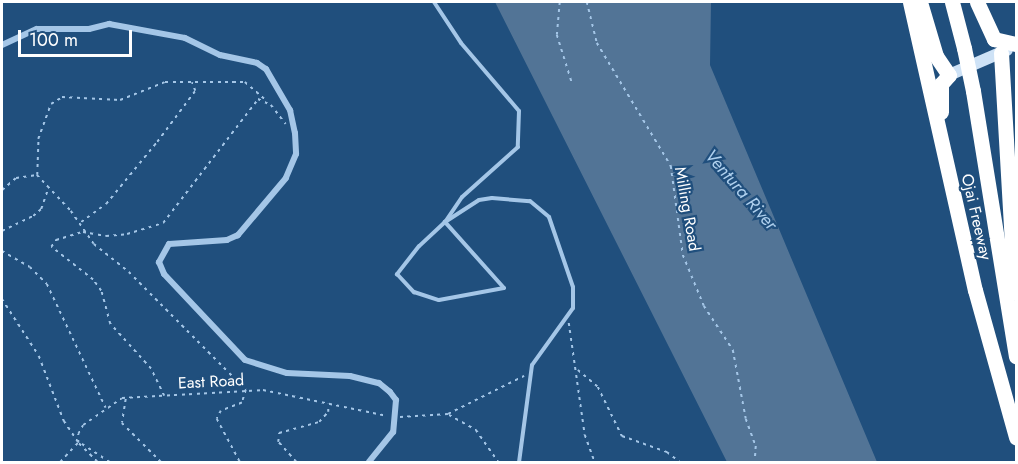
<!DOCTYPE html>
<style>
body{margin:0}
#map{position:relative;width:1018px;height:464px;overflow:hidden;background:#204f7d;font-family:Jost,sans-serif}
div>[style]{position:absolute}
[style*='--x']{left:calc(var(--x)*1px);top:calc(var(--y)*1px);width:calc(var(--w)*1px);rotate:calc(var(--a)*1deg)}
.water>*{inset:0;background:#527496}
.path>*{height:1.5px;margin-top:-0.75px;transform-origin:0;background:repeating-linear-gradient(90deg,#a4c6e7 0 3px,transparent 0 7.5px)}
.service>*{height:4px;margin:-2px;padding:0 2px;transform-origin:2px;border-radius:2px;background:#a4c6e7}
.minor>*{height:6px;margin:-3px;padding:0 3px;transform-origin:3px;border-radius:3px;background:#a4c6e7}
.secondary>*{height:12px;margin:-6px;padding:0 6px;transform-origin:6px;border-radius:6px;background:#cee2f6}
.motorway>*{height:15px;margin:-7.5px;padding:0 7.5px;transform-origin:7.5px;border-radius:7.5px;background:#fff}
.motorway-bridge>*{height:15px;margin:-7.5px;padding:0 7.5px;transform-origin:7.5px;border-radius:7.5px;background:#fff}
span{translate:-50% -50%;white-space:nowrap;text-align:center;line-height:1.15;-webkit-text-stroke:4.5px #204f7d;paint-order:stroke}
.street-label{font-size:16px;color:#fff}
.water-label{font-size:18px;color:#afd0ee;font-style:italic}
.frame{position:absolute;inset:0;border:3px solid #fff;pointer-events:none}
.scale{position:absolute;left:18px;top:30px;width:114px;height:27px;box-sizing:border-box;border:3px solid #fff;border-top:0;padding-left:8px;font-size:18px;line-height:21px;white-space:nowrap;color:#fff;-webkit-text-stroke:4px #204f7d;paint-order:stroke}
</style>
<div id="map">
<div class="water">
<div style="clip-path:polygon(495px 2px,711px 2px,710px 65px,877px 462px,727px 462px)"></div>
</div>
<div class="path">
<div style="--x:560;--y:2;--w:33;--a:95"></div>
<div style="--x:557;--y:35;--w:50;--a:72.6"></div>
<div style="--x:587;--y:2;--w:42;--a:76.3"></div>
<div style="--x:597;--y:43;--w:144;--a:59"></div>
<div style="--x:671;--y:166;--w:90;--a:82.3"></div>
<div style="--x:683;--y:255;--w:55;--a:67.6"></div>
<div style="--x:704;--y:306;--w:53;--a:56.6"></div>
<div style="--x:733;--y:350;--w:70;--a:79.3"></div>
<div style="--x:746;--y:419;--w:29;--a:70"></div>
<div style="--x:756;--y:446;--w:16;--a:94"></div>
<div style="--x:37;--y:175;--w:36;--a:-88"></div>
<div style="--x:38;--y:139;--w:37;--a:-70"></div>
<div style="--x:51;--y:104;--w:13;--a:-32"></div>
<div style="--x:62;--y:97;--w:58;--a:3"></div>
<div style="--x:120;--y:100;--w:48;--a:-21.8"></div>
<div style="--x:165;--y:82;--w:80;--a:0"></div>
<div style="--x:245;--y:82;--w:28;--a:41"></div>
<div style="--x:2;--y:190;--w:18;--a:-41"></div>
<div style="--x:16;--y:178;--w:21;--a:-8"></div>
<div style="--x:37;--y:175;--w:50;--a:46.6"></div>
<div style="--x:71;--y:211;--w:40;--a:55.1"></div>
<div style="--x:94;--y:244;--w:45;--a:38.7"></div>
<div style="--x:129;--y:272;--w:166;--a:45.2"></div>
<div style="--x:246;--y:390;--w:14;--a:107"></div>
<div style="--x:242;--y:403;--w:22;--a:159"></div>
<div style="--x:221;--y:411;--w:9;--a:117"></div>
<div style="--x:217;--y:419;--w:49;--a:61.9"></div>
<div style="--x:81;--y:222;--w:31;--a:-36"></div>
<div style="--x:106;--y:204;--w:80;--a:-50.6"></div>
<div style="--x:157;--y:142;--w:64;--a:-53.3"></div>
<div style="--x:195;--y:91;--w:9;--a:-111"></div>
<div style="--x:2;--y:231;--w:34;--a:-26"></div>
<div style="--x:33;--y:216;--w:11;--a:-41"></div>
<div style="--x:41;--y:209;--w:21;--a:-71"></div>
<div style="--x:2;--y:251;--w:32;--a:30"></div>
<div style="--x:30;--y:267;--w:24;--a:45"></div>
<div style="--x:47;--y:284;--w:137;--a:64.6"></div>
<div style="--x:2;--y:299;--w:68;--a:57"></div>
<div style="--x:39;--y:356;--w:70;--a:69"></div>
<div style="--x:64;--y:421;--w:25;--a:56"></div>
<div style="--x:569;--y:323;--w:113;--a:81.9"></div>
<div style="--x:585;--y:435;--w:29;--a:70"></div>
<div style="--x:578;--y:370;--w:26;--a:40"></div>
<div style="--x:598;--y:387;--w:55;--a:63.9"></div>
<div style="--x:622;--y:436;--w:48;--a:19.6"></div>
<div style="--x:667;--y:452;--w:16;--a:38"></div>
<div style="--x:164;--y:396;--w:30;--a:-116"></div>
<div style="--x:151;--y:369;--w:61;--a:-132.3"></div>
<div style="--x:110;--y:324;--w:34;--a:-105"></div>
<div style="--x:101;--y:291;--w:14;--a:-126"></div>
<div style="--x:93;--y:280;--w:53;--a:-141.8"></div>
<div style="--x:51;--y:247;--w:9;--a:-54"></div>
<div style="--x:56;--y:240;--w:28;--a:-17"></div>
<div style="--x:83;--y:232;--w:23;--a:10"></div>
<div style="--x:106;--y:236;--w:21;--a:-5"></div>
<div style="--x:127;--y:234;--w:38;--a:-17"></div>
<div style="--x:163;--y:223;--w:156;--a:-52.5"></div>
<div style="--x:258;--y:99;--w:14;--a:25"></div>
<div style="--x:271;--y:105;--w:24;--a:52"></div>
<div style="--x:126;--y:399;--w:24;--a:99"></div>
<div style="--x:122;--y:423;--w:55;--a:45"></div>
<div style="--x:449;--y:415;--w:31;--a:29"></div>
<div style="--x:476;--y:430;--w:39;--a:55"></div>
<div style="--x:400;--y:417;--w:48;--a:-3.6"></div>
<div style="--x:448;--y:414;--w:85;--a:-26.6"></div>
<div style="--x:82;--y:444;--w:33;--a:33"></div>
<div style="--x:60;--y:462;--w:26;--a:-47"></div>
<div style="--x:97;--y:462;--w:27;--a:-135"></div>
<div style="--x:78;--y:443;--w:9;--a:-90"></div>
<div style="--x:78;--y:434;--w:10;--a:-61"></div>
<div style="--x:83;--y:425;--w:47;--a:-34.7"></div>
<div style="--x:122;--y:398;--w:141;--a:-3.2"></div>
<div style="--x:263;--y:390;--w:127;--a:11.8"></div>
<div style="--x:296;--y:462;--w:27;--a:-132"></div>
<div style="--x:278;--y:442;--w:9;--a:-84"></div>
<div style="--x:279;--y:433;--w:41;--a:-15.4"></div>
<div style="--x:319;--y:422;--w:13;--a:-48"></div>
<div style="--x:328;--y:412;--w:8;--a:-90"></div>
</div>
<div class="service">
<div style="--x:434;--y:2;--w:49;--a:56.6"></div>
<div style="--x:461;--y:43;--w:89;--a:49.5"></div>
<div style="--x:519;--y:111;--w:36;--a:92"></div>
<div style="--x:518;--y:147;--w:75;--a:138.2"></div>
<div style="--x:462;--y:197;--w:30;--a:124"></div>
<div style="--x:445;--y:222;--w:35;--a:137"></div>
<div style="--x:419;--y:246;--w:36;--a:128"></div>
<div style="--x:397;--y:274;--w:25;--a:47"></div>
<div style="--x:414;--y:292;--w:26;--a:18"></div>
<div style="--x:439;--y:300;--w:66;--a:-10.5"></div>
<div style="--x:504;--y:288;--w:89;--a:-131.8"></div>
<div style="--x:445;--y:222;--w:40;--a:-32.9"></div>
<div style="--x:479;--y:200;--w:13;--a:-9"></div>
<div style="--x:492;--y:198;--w:38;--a:5"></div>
<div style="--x:530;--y:201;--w:25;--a:40"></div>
<div style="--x:549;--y:217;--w:74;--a:71.1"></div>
<div style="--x:573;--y:287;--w:21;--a:90"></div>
<div style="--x:573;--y:308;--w:70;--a:125.7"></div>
<div style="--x:532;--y:365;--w:98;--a:97.6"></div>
</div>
<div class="minor">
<div style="--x:2;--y:45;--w:38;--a:-25"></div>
<div style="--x:37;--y:29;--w:52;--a:0"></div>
<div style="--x:89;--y:29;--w:21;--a:-14"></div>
<div style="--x:109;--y:24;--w:77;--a:10.4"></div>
<div style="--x:185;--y:38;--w:39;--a:26"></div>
<div style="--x:220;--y:55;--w:38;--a:12"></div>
<div style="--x:257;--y:63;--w:11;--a:34"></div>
<div style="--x:266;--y:69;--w:48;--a:59.7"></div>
<div style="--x:290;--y:110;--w:24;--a:78"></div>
<div style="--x:295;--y:133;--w:21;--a:87"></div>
<div style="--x:296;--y:154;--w:26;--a:113"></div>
<div style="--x:286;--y:178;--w:75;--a:130.1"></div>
<div style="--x:238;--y:235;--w:12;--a:156"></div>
<div style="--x:227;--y:240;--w:58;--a:176.1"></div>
<div style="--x:169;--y:244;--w:21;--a:119"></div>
<div style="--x:159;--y:262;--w:13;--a:67"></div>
<div style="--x:164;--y:274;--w:118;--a:46.7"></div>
<div style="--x:245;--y:360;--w:44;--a:17.2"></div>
<div style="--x:287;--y:373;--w:63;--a:2.7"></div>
<div style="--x:350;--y:376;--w:30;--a:14"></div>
<div style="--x:379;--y:383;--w:14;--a:39"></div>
<div style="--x:390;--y:392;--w:10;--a:53"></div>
<div style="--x:396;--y:400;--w:32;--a:95"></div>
<div style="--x:393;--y:432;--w:38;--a:129"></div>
</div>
<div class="secondary">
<div style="--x:949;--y:75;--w:63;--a:-23.3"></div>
</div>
<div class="motorway">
<div style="--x:910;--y:2;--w:295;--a:77.3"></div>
<div style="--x:975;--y:290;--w:153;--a:74.4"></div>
<div style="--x:920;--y:2;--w:56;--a:73.5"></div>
<div style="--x:936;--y:56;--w:23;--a:56"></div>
<div style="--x:949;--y:75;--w:12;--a:132"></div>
<div style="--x:941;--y:84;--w:28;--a:90"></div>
<div style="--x:952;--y:2;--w:48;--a:75.4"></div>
<div style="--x:977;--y:2;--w:41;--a:65.3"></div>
<div style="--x:994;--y:39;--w:23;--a:13"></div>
<div style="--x:1001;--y:53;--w:240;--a:86.7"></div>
<div style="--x:973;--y:91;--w:269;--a:80.8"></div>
</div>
<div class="motorway-bridge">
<div style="--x:964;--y:48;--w:44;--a:78.2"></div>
</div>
<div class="street-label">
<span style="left:687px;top:209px;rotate:80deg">Milling Road</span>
<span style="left:976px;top:217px;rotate:77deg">Ojai Freeway</span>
<span style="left:211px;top:382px;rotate:-3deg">East Road</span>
</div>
<div class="water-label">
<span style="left:741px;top:190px;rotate:49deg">Ventura River</span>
</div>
<div class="frame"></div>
<div class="scale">100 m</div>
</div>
